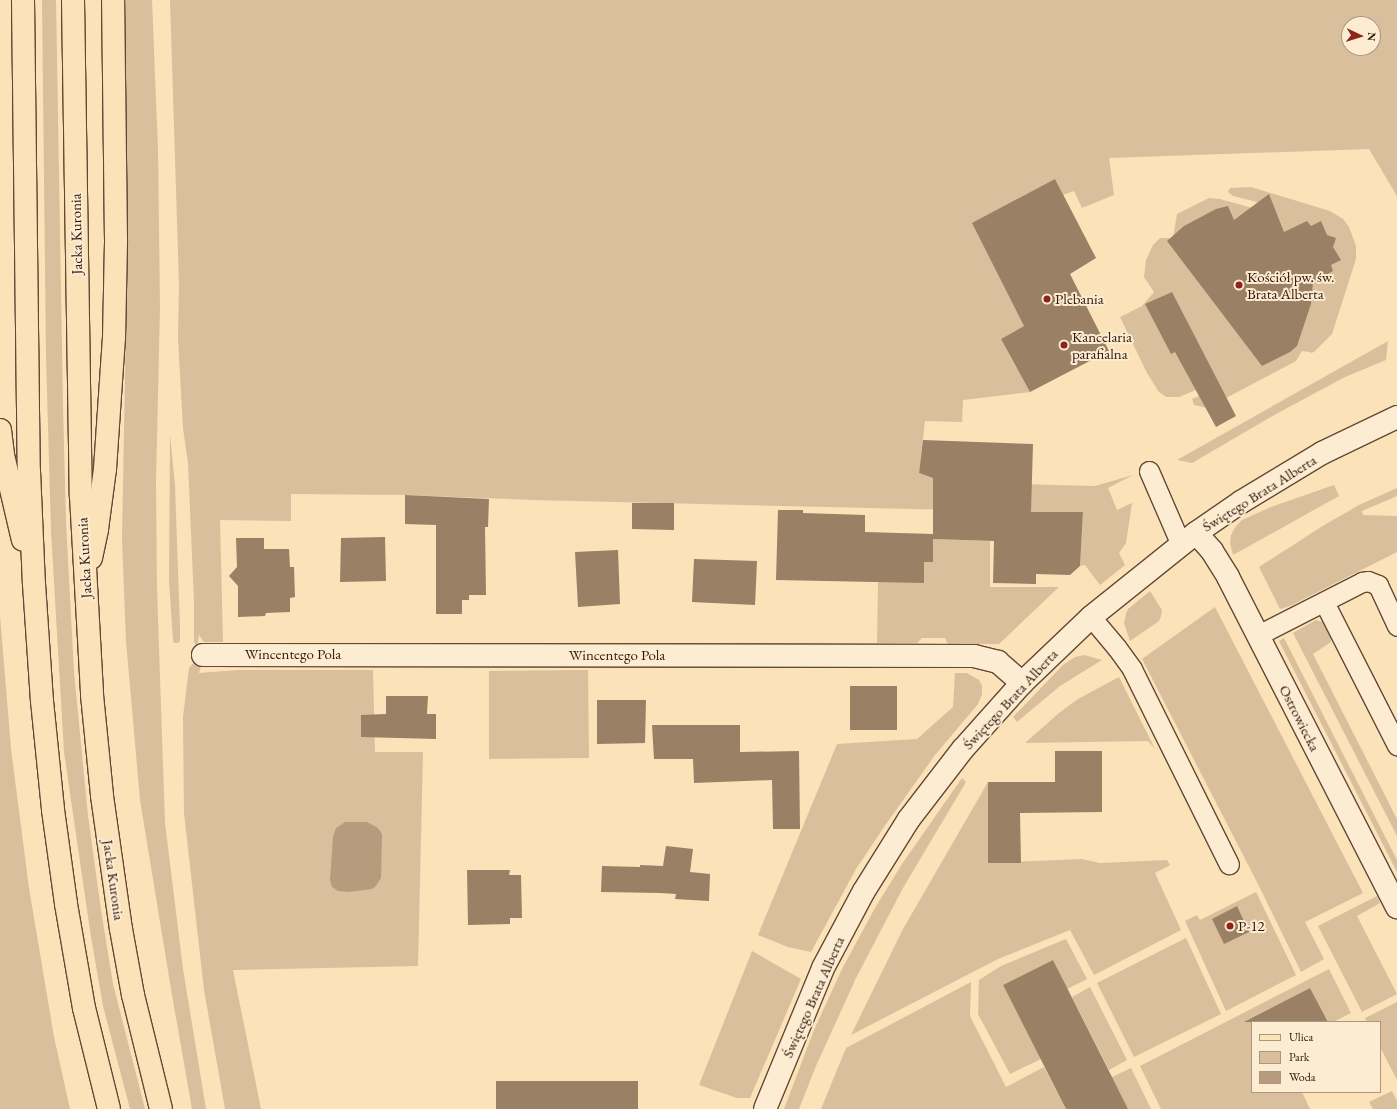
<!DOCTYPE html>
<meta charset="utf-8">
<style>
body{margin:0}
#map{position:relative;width:1397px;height:1109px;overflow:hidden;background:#fbe2b9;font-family:"EB Garamond",serif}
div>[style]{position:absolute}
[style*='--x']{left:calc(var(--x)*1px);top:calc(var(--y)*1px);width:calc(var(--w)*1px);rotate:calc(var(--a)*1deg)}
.green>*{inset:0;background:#d9bf9b}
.water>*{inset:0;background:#b69c7d}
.building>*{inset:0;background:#9a8065}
.roads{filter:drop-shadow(1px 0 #644835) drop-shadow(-1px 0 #644835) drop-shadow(0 1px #644835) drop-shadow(0 -1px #644835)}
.lane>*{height:19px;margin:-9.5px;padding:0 9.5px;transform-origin:9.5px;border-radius:9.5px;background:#fcecd2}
.street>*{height:22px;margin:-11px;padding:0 11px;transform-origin:11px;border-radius:11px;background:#fcecd2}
.primary>*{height:22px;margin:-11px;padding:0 11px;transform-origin:11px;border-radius:11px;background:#fbe2b9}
.dots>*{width:11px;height:11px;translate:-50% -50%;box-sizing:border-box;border:2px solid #fcecd2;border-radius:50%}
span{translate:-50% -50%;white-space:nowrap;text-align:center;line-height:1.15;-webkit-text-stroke:4px #fcecd2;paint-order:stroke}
.street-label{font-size:15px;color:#311509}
.poi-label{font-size:15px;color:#311509}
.left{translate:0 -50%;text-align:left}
.legend{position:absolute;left:1251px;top:1021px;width:130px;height:72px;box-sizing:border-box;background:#fcecd2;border:1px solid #ab9682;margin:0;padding:5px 7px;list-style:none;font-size:12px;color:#311509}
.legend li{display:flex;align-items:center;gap:8px;height:20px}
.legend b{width:20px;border:1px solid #ab9682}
.north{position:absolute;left:1341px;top:16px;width:40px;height:40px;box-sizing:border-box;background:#fcecd2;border:1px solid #ab9682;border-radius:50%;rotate:94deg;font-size:11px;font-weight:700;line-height:16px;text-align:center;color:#311509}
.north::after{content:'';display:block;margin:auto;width:14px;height:18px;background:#8f2418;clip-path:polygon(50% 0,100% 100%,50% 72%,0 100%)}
</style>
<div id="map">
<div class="green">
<div style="clip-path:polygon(42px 0,56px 0,63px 406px,66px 523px,74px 672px,88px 816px,101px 910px,113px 984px,145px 1109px,130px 1109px,103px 1006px,91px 937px,64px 752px,51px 531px,46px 356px)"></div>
<div style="clip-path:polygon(124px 0,152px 0,158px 150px,160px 306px,156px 482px,157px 589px,165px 823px,183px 969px,206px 1109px,192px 1109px,171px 989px,140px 800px,126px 641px,122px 539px,127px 270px)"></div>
<div style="clip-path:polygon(evenodd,170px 0,1397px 0,1397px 196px,1369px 149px,1109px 158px,1114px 195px,1082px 208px,1074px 191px,1063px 195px,1055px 179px,1024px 326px,1001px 339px,1030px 392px,963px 400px,962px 422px,925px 421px,919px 473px,945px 482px,1095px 486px,1133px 475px,1108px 488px,1117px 510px,1132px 503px,1126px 543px,1119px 553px,1125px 565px,1100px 585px,1085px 565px,1080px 566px,1083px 513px,533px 500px,405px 495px,291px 494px,291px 521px,220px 520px,223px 642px,204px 642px,199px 635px,197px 647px,194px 642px,194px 602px,188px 463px,183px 428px,178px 338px,179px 284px,170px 0,1349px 24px,1373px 24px,1373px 48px,1349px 48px,1349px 24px)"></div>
<div style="clip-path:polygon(1251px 187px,1330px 211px,1343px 219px,1349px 227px,1356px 246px,1356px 259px,1332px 334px,1314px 352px,1311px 353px,1310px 352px,1302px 351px,1296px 361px,1207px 408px,1194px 405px,1192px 399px,1199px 396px,1196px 390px,1179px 397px,1166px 397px,1159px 392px,1147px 373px,1120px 317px,1142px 306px,1154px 292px,1144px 277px,1146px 260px,1153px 245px,1160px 238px,1173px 238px,1177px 214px,1209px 198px,1220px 199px,1256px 209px,1257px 202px,1233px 196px,1228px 192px,1230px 188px)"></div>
<div style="clip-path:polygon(1388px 341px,1386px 360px,1345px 377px,1276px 414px,1192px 463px,1177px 460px)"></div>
<div style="clip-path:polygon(170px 435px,175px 485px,180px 627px,180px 641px,178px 643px,174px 643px,173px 640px,169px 581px)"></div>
<div style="clip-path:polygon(1334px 485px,1339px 496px,1233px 555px,1230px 543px,1231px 535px,1236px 526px,1242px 520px,1271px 507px)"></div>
<div style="clip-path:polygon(1397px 488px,1397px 496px,1362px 511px,1363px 515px,1397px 516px,1397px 552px,1290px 606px,1280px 609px,1259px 567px,1321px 527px,1359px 505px)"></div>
<div style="clip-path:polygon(933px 539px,990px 541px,990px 587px,1059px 587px,999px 644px,948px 644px,945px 638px,922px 638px,917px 643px,877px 643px,878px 582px,924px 562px,933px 562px)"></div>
<div style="clip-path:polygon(1150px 591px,1162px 610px,1161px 616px,1159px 621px,1130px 641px,1124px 623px,1126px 614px,1128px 609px)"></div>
<div style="clip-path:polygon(1215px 607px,1363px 893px,1305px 922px,1324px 959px,1301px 972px,1258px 884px,1142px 659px)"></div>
<div style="clip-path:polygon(0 615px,11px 749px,29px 888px,54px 1037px,70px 1109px,0 1109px)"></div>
<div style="clip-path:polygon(1316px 620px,1323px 622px,1331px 636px,1331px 642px,1313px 654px,1397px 819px,1397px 836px,1293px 633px)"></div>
<div style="clip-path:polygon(1284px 638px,1397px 860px,1397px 872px,1279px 641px)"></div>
<div style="clip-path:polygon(1084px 655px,1102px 660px,1060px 686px,1017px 722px,1013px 717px,1063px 665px,1075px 657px)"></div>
<div style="clip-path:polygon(198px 658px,202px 662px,199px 673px,238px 670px,373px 670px,375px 752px,423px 752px,418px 966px,233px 970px,261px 1109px,225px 1109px,204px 990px,184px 813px,183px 717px,189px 668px)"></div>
<div style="clip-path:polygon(588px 670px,589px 758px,489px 759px,489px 671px)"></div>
<div style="clip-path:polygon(955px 673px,967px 673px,979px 680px,982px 686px,982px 694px,978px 704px,935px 755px,884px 827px,856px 869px,811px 952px,788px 947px,758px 935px,837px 744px,917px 739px,953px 707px)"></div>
<div style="clip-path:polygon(1119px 677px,1155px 749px,1148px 741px,1025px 743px,1059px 713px,1078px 699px)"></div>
<div style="clip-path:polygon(962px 778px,966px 782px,903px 888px,856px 978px,816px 1066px,799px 1109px,784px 1109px,814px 1030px,842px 969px,875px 908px,902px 864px)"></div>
<div style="clip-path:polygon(988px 782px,989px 863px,1082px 859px,1100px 863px,1167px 860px,1170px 865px,1155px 873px,1181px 930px,1094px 975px,1070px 930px,998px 959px,851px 1035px,903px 929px)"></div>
<div style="clip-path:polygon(1256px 892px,1296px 975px,1226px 1011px,1185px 921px,1197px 915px,1200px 920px)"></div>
<div style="clip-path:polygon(1377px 896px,1380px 903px,1357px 916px,1397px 994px,1362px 1012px,1318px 926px)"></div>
<div style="clip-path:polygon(1186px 938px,1221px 1014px,1134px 1057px,1097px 983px)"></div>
<div style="clip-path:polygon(1066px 939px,1087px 979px,1067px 989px,1053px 960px,1003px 985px,1041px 1059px,1010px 1074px,978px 1014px,979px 980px,1001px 966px)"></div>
<div style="clip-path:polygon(752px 951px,801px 979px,750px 1098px,737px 1098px,699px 1085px)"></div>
<div style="clip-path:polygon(1329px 969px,1351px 1013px,1333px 1022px,1328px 1022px,1310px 988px,1261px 1013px,1252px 1022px,1252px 1092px,1302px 1092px,1310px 1109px,1161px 1109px,1140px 1066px)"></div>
<div style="clip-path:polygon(971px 982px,970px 1016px,1006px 1087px,1044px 1067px,1066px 1109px,821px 1109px,846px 1048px)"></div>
<div style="clip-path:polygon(1090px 987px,1127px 1060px,1109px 1070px,1072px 997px)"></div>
<div style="clip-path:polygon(1397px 1002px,1397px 1080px,1380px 1047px,1380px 1022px,1367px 1022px,1365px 1018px)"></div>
<div style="clip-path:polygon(1131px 1068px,1151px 1109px,1128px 1109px,1112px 1077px)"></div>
<div style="clip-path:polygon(1392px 1091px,1397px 1101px,1397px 1109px,1373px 1109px,1369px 1102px)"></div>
</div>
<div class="water">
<div style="clip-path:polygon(345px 822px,367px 822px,378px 828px,382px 834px,381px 878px,376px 886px,372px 889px,349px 892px,338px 891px,332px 887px,330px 880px,333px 837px,336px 828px)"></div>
</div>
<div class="building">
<div style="clip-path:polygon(1055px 179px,1096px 258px,1070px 274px,1109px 351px,1030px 392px,1001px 339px,1024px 326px,972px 223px)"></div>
<div style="clip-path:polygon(1269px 194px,1284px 232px,1307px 221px,1311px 226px,1321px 221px,1327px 235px,1336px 238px,1333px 247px,1341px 260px,1331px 265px,1333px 271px,1313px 282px,1311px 304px,1297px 346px,1290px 352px,1262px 366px,1167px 241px,1184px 226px,1216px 209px,1228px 206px,1234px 220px)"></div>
<div style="clip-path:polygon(1172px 292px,1236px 416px,1216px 427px,1175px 352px,1171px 354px,1145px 304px)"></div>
<div style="clip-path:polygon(923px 440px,1033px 444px,1031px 512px,1083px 512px,1080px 566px,1070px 575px,1036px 574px,1036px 584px,993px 583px,994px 541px,933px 539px,933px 562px,924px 562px,924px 583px,776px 580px,778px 510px,803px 510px,803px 513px,865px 515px,865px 532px,933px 534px,933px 478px,919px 473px)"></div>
<div style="clip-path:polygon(405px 495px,489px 499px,488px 527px,485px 527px,486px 595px,469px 595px,469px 600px,462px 600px,462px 614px,436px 614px,436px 525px,405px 524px)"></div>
<div style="clip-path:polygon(632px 503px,674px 503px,674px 530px,632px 529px)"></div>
<div style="clip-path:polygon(385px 537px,386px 581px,340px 582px,341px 538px)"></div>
<div style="clip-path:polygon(236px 538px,264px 538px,264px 549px,289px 549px,290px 567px,294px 567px,295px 597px,290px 598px,290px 612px,266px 613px,265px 616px,238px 617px,238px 586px,229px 576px,237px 567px)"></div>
<div style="clip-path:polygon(618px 550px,620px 604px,578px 607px,575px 552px)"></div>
<div style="clip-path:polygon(694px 559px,757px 561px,755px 605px,692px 602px)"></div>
<div style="clip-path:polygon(850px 686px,897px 686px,897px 730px,850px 730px)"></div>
<div style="clip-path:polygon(386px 696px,428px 696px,427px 714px,436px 714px,436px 739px,361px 737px,361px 715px,386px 714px)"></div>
<div style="clip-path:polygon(597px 700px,646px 700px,645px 743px,597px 744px)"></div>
<div style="clip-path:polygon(652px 725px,740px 725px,740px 752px,799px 751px,800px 829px,773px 829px,772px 780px,694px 783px,693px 759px,654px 759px)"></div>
<div style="clip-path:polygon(1055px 751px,1102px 751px,1102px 812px,1020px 813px,1021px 863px,988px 863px,988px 782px,1055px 782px)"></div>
<div style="clip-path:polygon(666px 846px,693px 849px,690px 872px,710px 874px,709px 901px,675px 899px,676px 894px,660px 893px,601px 892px,602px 866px,640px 867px,640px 865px,663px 866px)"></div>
<div style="clip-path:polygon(467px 870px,510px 870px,509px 875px,521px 875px,522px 918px,510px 918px,510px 924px,468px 925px)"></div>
<div style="clip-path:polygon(1237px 906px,1249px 932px,1224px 944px,1212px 919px)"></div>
<div style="clip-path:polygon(1053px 960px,1112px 1077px,1128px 1109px,1066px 1109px,1003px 985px)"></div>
<div style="clip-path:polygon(1310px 988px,1328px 1022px,1244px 1022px)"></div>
<div style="clip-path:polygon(496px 1081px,638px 1081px,638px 1109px,496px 1109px)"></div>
</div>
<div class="roads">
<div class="lane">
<div style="--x:1149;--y:471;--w:81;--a:66.6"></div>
<div style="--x:1324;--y:602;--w:161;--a:63"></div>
<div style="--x:1091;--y:617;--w:40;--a:50"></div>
<div style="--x:1117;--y:648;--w:26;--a:54"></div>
<div style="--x:1132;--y:669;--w:218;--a:63.6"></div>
<div style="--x:1258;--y:635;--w:117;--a:-27"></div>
<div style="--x:1362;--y:582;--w:6;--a:-9"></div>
<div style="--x:1368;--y:581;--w:11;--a:22"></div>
<div style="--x:1378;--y:585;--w:45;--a:65.1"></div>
</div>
<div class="street">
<div style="--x:1196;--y:533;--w:24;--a:48"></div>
<div style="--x:1212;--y:551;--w:31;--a:58"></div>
<div style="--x:1228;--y:577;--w:371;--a:62.9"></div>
<div style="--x:203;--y:655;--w:771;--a:0.07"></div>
<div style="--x:974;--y:656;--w:25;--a:14"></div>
<div style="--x:998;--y:662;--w:32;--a:41"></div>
<div style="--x:765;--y:1109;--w:152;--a:-67.6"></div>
<div style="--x:823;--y:968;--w:87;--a:-62"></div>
<div style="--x:864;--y:891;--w:85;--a:-58"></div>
<div style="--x:909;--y:819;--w:88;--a:-52.4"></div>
<div style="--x:963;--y:749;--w:89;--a:-48.2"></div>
<div style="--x:1022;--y:683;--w:95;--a:-43.7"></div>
<div style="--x:1091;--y:617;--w:134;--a:-38.7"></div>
<div style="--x:1196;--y:533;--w:55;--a:-34.6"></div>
<div style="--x:1241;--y:502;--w:95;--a:-31.2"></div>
<div style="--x:1322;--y:453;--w:83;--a:-25.6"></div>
</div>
<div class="primary">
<div style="--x:23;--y:0;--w:471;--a:89.3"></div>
<div style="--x:29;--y:471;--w:113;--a:87.5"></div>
<div style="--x:34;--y:584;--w:117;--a:86.1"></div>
<div style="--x:42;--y:701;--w:110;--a:84.2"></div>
<div style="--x:53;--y:810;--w:95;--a:82.1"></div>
<div style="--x:66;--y:904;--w:106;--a:80.2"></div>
<div style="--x:84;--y:1008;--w:104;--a:76.1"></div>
<div style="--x:73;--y:0;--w:496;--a:89.1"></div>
<div style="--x:81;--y:496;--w:199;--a:86.8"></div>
<div style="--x:92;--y:695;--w:101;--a:84.3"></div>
<div style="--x:102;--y:796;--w:134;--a:81.9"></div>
<div style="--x:121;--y:929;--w:67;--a:79.7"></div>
<div style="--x:133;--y:995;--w:117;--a:76.2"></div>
<div style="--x:0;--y:430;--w:25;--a:83"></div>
<div style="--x:3;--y:455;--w:87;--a:76.8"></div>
<div style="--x:91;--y:558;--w:30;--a:-78"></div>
<div style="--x:97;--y:529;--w:61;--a:-82.4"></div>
<div style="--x:105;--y:469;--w:131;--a:-86.1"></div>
<div style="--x:114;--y:338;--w:98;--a:-88.8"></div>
<div style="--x:116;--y:240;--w:240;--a:-90.7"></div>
</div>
</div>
<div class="dots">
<div style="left:1239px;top:285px;background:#8f2418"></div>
<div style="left:1047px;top:299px;background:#8f2418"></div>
<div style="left:1064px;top:345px;background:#8f2418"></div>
<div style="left:1230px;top:926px;background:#8f2418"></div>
</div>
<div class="street-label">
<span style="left:76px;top:234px;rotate:-91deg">Jacka Kuronia</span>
<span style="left:1259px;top:493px;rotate:-32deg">Świętego Brata Alberta</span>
<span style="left:84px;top:558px;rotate:-93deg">Jacka Kuronia</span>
<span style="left:293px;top:654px">Wincentego Pola</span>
<span style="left:617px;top:655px">Wincentego Pola</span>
<span style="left:1010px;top:699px;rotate:-47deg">Świętego Brata Alberta</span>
<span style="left:1300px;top:718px;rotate:63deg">Ostrowiecka</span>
<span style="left:114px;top:880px;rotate:82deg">Jacka Kuronia</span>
<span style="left:813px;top:997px;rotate:-66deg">Świętego Brata Alberta</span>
</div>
<div class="poi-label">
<span class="left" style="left:1247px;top:285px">Kościół pw. św.<br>Brata Alberta</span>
<span class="left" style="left:1055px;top:299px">Plebania</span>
<span class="left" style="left:1072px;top:345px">Kancelaria<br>parafialna</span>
<span class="left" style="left:1238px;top:926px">P-12</span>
</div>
<ul class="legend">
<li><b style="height:5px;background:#fbe2b9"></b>Ulica</li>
<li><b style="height:11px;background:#d9bf9b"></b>Park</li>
<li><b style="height:11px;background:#b69c7d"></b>Woda</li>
</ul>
<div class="north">N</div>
</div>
